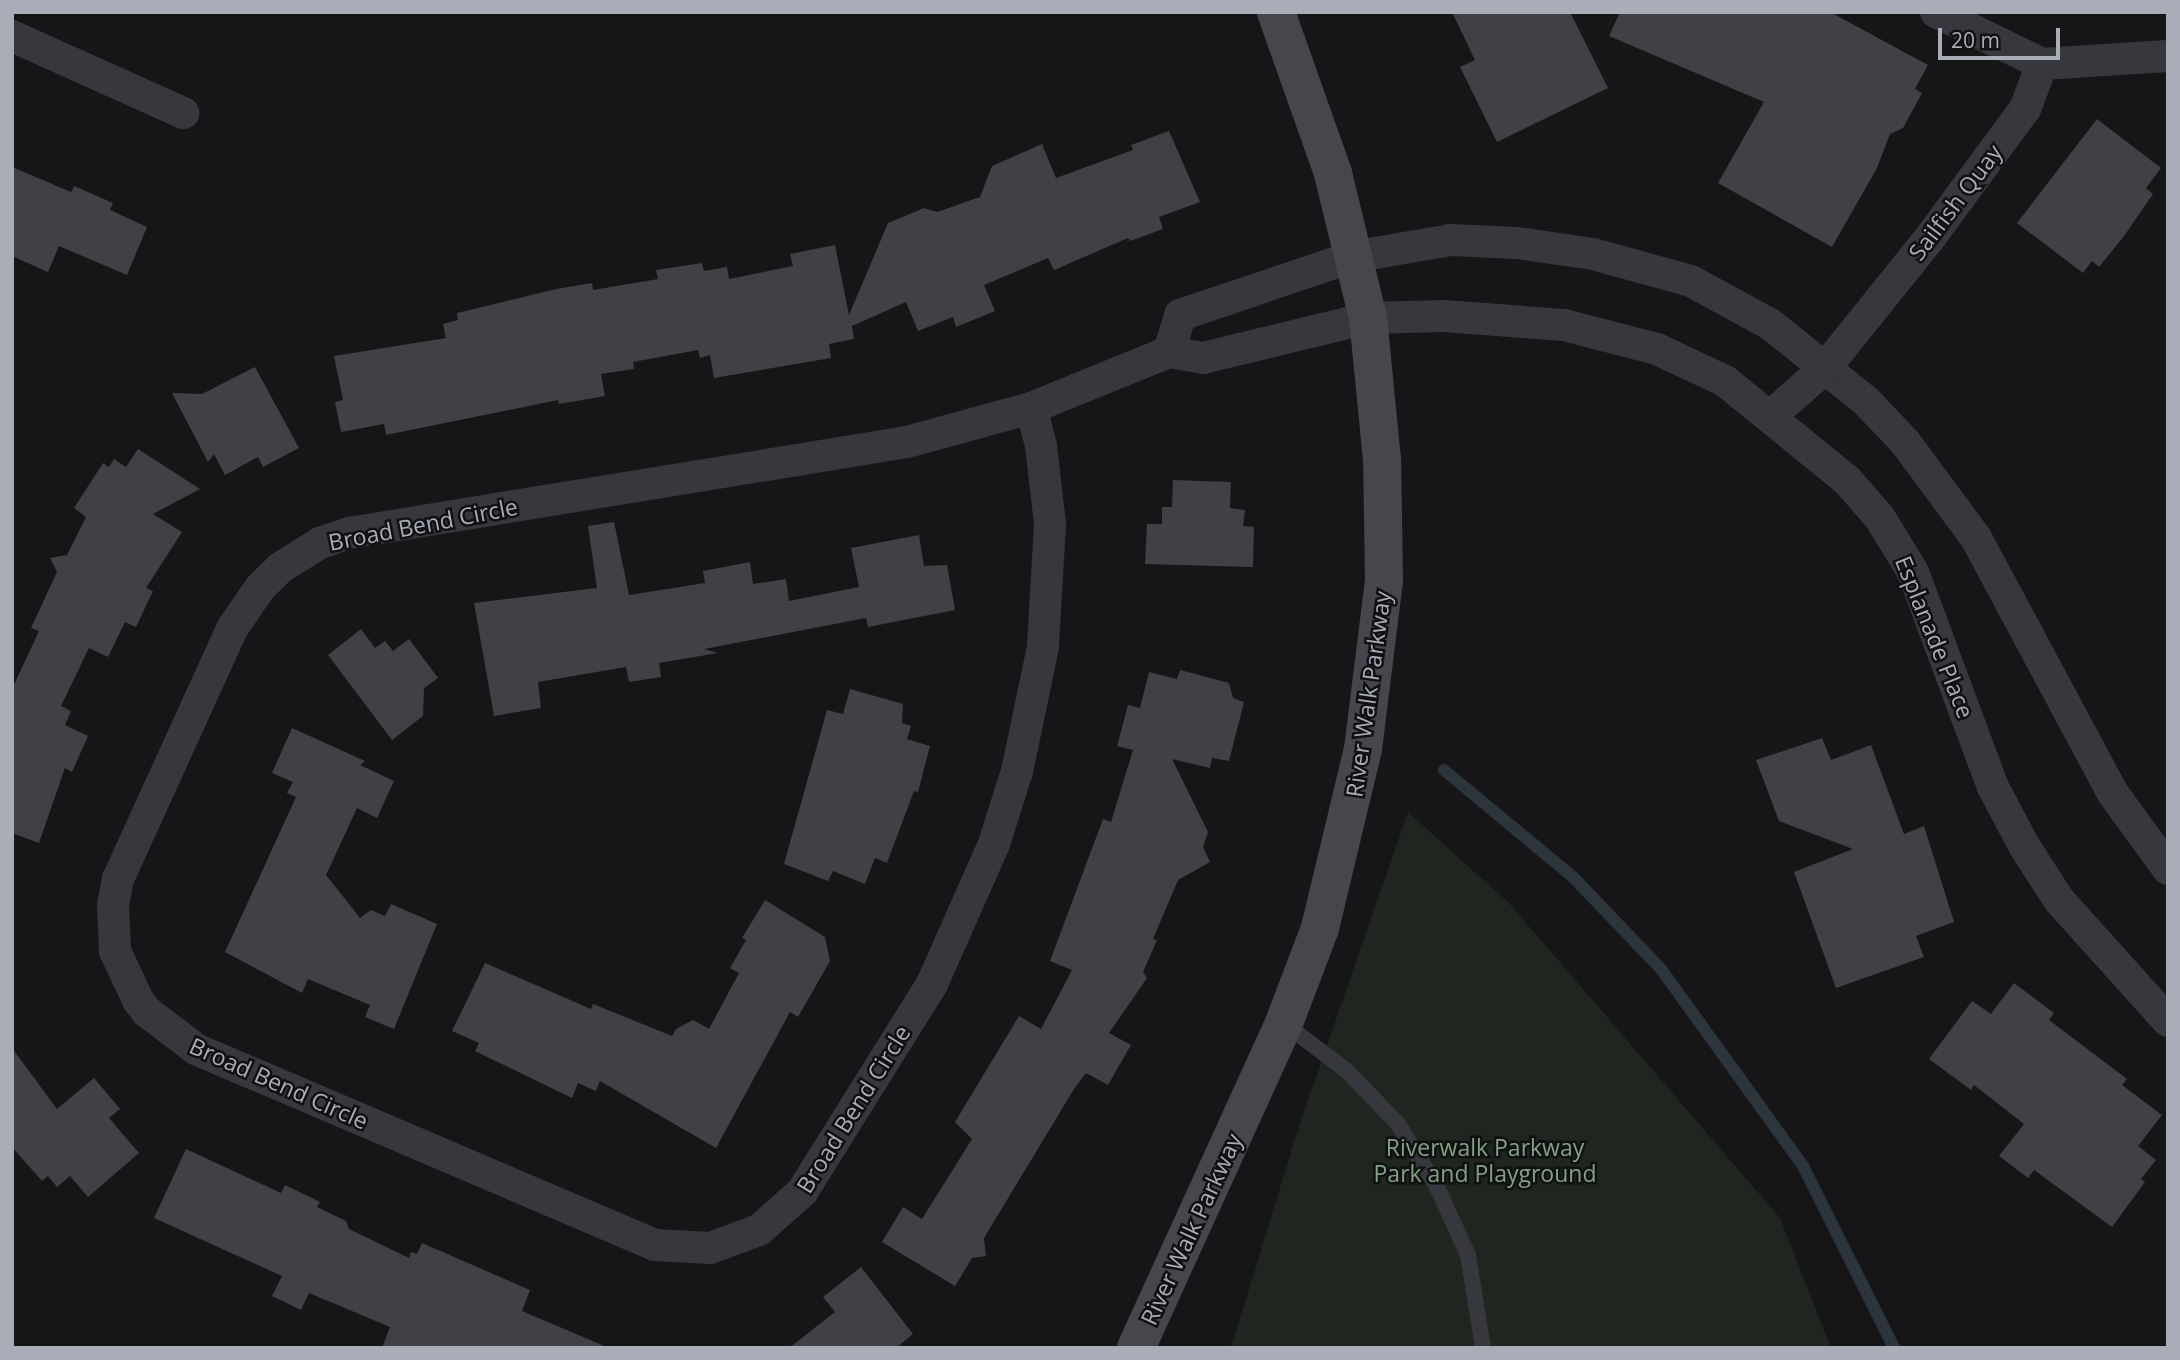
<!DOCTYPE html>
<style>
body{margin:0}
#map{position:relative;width:2180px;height:1360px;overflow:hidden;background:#161618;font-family:"Open Sans",sans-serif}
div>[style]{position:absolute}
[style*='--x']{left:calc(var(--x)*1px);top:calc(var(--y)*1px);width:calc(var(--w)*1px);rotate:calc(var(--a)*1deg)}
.green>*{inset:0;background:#1e261f}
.stream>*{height:12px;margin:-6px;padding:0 6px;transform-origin:6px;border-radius:6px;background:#2c353c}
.building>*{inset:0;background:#404145}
.lane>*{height:16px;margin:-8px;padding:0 8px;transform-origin:8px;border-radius:8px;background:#37383d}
.street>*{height:32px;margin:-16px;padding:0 16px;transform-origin:16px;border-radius:16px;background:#37383d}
.secondary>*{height:38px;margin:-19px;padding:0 19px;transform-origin:19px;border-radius:19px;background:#45474d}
span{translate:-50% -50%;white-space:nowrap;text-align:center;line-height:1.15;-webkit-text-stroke:5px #111113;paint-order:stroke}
.street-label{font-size:23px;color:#a8adb8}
.park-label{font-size:23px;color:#7fa381}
.frame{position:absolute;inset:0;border:14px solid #a8adb8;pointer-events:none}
.scale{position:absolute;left:1938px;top:28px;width:122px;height:32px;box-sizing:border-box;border:4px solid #a8adb8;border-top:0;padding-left:9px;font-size:21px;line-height:24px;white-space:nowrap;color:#a8adb8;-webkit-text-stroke:5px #111113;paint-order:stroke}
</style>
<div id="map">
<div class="green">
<div style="clip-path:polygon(1408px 812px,1509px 903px,1780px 1218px,1831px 1348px,1231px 1348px,1299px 1126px)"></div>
</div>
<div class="stream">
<div style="--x:1444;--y:770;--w:169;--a:39.7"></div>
<div style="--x:1574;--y:878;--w:126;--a:46.3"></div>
<div style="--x:1661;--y:969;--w:243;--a:54.2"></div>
<div style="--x:1803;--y:1166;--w:203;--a:63.4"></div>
</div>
<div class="building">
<div style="clip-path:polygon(1452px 12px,1570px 12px,1608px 88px,1497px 142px,1460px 67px,1475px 60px)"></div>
<div style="clip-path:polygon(1620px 12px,1830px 12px,1928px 65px,1915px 89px,1922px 93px,1903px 128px,1890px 134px,1877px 168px,1832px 247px,1718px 183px,1764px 102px,1609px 36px)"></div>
<div style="clip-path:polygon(2097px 119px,2161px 168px,2146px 188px,2153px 194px,2124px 236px,2099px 267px,2092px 261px,2083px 273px,2017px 223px)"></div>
<div style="clip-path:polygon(1169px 131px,1200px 202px,1159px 217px,1163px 229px,1130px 241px,1128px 238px,1054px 270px,1048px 258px,984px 285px,995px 311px,956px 327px,953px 317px,918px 331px,906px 302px,852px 326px,854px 339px,829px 344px,831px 358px,714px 378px,710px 355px,700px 358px,698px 350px,633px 362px,634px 369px,601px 374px,605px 396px,559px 404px,558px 400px,386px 435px,384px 424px,341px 432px,335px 402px,343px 400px,334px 356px,446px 338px,443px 324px,458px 320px,457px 313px,556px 289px,592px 283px,593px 290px,658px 279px,656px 270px,702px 263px,704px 271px,727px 267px,729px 279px,793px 266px,790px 254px,835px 245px,849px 315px,888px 223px,924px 208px,937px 212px,980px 197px,992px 166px,1042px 144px,1056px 178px,1133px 150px,1131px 145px)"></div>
<div style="clip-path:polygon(12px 167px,71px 192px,74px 186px,113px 203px,110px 210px,147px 227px,127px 275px,59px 246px,48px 272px,12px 256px)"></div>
<div style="clip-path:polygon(255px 367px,299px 448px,263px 467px,258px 457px,225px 475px,214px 454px,208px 462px,172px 393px,202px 394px)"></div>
<div style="clip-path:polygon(138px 449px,200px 489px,153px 514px,182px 532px,146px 588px,153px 591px,136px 627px,125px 622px,108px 657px,89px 648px,61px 706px,71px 711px,65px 725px,88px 736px,72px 772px,65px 768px,39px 843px,12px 833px,12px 689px,39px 631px,31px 628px,57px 572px,50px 558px,67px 555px,86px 517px,74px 508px,103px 463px,109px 467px,114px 459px,126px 467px)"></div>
<div style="clip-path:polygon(1173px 480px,1231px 482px,1230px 508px,1245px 510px,1243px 526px,1254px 527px,1253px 567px,1145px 564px,1147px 524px,1162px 524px,1162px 507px,1172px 507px)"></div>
<div style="clip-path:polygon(614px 522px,629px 595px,705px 583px,703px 571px,750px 562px,753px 584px,786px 579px,789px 601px,859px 587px,851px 548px,919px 535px,924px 566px,947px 565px,955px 610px,868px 627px,866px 618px,704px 649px,718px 653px,659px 663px,661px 677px,629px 682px,626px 667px,538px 682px,541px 708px,494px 716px,474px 603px,597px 588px,588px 526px)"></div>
<div style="clip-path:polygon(361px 629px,375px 648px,385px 641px,393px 651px,409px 639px,438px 678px,424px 688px,423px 716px,392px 740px,328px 655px)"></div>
<div style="clip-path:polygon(1180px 670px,1229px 683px,1233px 698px,1244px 702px,1229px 761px,1212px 758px,1210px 768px,1172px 759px,1208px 832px,1203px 847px,1210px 862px,1178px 880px,1153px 939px,1157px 940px,1143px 972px,1147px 978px,1109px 1033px,1131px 1045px,1108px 1085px,1086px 1073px,1074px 1089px,984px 1238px,986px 1256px,972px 1258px,955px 1286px,882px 1242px,903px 1207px,922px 1219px,972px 1139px,955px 1122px,1019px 1016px,1041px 1029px,1072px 970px,1050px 961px,1103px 819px,1111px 822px,1133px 750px,1117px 746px,1128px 705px,1140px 708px,1149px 672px,1177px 679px)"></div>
<div style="clip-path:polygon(850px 689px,903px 704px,902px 723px,911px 726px,907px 739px,930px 746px,918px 792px,914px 791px,887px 863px,875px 858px,865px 884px,833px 871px,828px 881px,784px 864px,827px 710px,843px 714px)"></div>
<div style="clip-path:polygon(292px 728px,365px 761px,360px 765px,394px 781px,377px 818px,357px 808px,326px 875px,360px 918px,371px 910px,385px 916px,391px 904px,437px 924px,394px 1029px,365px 1017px,370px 1005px,308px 979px,302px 993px,225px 952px,296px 797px,287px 793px,293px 782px,272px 773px)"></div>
<div style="clip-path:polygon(1822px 738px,1831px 760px,1871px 745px,1904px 834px,1924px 826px,1954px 922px,1916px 936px,1924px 957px,1836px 988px,1794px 872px,1853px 849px,1779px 821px,1756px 760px)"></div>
<div style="clip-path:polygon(765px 900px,825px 937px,830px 961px,798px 1017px,790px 1012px,716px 1148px,600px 1081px,596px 1091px,578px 1083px,572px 1098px,475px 1051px,479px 1043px,452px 1031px,485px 963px,591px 1009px,593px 1004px,672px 1036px,676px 1029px,693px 1020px,709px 1029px,739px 973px,730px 968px,746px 940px,742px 938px)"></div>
<div style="clip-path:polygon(2014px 983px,2054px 1013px,2049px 1020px,2127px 1079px,2122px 1085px,2162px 1115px,2138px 1146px,2156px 1160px,2141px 1179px,2145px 1182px,2112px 1227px,2034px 1170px,2028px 1178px,1999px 1156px,2024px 1124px,1974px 1085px,1971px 1090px,1929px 1059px,1972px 1001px,1991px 1014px)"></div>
<div style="clip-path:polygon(12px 1048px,57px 1109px,94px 1078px,120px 1109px,109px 1118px,139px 1153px,88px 1197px,70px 1176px,57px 1187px,48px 1176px,42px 1181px,12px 1147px)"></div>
<div style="clip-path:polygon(186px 1149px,281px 1193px,285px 1185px,320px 1202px,317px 1207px,346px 1221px,349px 1229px,409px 1258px,411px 1252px,417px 1254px,422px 1243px,530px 1290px,522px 1311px,609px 1348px,382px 1348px,390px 1327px,309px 1293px,301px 1310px,272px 1296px,282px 1276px,154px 1218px)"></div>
<div style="clip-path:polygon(861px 1267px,913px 1334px,896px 1348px,789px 1348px,835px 1312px,823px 1297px)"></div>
</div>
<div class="lane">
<div style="--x:1284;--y:1023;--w:79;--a:37.3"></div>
<div style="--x:1347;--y:1071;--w:74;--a:46.1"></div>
<div style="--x:1398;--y:1124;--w:74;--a:58.2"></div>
<div style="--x:1437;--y:1187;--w:75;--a:65.5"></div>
<div style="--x:1468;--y:1255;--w:94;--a:80.8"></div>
</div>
<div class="street">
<div style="--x:1936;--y:12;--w:118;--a:26.1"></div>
<div style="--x:2042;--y:64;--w:126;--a:-3.6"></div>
<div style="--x:12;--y:36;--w:188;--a:24.2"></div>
<div style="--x:1169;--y:352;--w:39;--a:-73"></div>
<div style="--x:1180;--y:315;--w:182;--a:-18.6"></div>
<div style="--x:1352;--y:257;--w:99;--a:-9.8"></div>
<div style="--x:1450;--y:240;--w:67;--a:2.6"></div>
<div style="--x:1517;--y:243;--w:77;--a:8.2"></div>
<div style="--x:1593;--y:254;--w:102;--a:15.4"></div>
<div style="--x:1691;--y:281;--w:90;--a:28.6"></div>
<div style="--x:1770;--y:324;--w:123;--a:38.7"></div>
<div style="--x:1866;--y:401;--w:57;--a:46.4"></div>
<div style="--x:1905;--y:442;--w:119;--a:53.5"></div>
<div style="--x:1976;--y:538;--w:288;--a:61.8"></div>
<div style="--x:2112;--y:792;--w:95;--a:54"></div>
<div style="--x:1031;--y:408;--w:39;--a:75"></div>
<div style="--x:1041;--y:446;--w:79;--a:83.4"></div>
<div style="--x:1050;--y:524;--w:123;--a:93.3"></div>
<div style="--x:1043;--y:647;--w:127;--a:101.8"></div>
<div style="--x:1017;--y:771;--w:77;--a:107.5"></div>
<div style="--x:994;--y:844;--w:153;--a:113.9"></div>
<div style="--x:932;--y:984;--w:245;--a:122"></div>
<div style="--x:802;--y:1192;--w:57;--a:138.5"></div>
<div style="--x:759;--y:1230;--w:52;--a:159.8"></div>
<div style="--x:710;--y:1248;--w:55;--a:-176.9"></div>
<div style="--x:655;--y:1245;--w:499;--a:-156.9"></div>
<div style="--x:196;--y:1049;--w:61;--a:-142.9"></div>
<div style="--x:147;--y:1012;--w:15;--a:-127"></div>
<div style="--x:138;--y:1000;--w:54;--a:-115.1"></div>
<div style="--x:115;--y:951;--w:45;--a:-92.5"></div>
<div style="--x:113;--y:906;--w:27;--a:-80"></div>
<div style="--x:118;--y:879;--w:277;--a:-65.5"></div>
<div style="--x:233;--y:627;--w:47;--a:-55.3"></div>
<div style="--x:260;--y:588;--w:28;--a:-45"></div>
<div style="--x:280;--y:568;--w:47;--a:-32"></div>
<div style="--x:320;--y:543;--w:31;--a:-19"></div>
<div style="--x:349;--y:533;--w:565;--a:-9.26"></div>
<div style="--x:907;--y:442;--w:129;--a:-15.3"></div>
<div style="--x:1031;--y:408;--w:149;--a:-22.1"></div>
<div style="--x:1169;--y:352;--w:35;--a:10"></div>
<div style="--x:1203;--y:358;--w:170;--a:-13.6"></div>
<div style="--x:1368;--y:318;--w:76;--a:-1.5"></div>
<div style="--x:1444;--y:316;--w:120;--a:4.3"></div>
<div style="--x:1564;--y:325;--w:96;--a:14.5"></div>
<div style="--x:1657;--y:349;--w:75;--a:25.2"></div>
<div style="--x:1725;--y:381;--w:157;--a:39.1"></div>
<div style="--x:1847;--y:480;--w:50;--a:49"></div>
<div style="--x:1880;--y:518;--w:63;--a:58.6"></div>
<div style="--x:1913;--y:572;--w:229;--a:69.6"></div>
<div style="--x:1993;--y:787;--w:64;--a:62.2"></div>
<div style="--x:2023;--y:844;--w:67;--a:57.3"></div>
<div style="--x:2059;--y:900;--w:163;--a:48"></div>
<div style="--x:1772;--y:415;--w:72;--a:-41.6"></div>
<div style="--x:1826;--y:367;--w:164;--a:-51.2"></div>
<div style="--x:1929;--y:239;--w:162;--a:-53.6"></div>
<div style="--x:2025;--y:109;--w:48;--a:-69.3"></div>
</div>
<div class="secondary">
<div style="--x:1136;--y:1348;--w:357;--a:-65.5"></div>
<div style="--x:1284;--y:1023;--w:102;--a:-69.2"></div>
<div style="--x:1320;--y:928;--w:184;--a:-76.5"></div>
<div style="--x:1363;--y:749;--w:169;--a:-82.9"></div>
<div style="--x:1384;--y:581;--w:121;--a:-90.9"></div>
<div style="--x:1382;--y:460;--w:143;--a:-95.6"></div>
<div style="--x:1368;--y:318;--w:149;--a:-103.6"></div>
<div style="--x:1333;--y:173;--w:171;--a:-109.5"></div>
</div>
<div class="street-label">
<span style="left:1955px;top:202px;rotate:-53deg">Sailfish Quay</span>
<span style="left:423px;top:524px;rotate:-11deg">Broad Bend Circle</span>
<span style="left:1935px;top:637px;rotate:68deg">Esplanade Place</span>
<span style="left:1368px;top:694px;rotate:-82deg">River Walk Parkway</span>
<span style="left:279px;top:1083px;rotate:24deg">Broad Bend Circle</span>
<span style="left:853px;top:1109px;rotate:-58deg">Broad Bend Circle</span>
<span style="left:1191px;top:1229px;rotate:-65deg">River Walk Parkway</span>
</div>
<div class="park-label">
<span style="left:1485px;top:1160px">Riverwalk Parkway<br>Park and Playground</span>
</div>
<div class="frame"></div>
<div class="scale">20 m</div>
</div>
